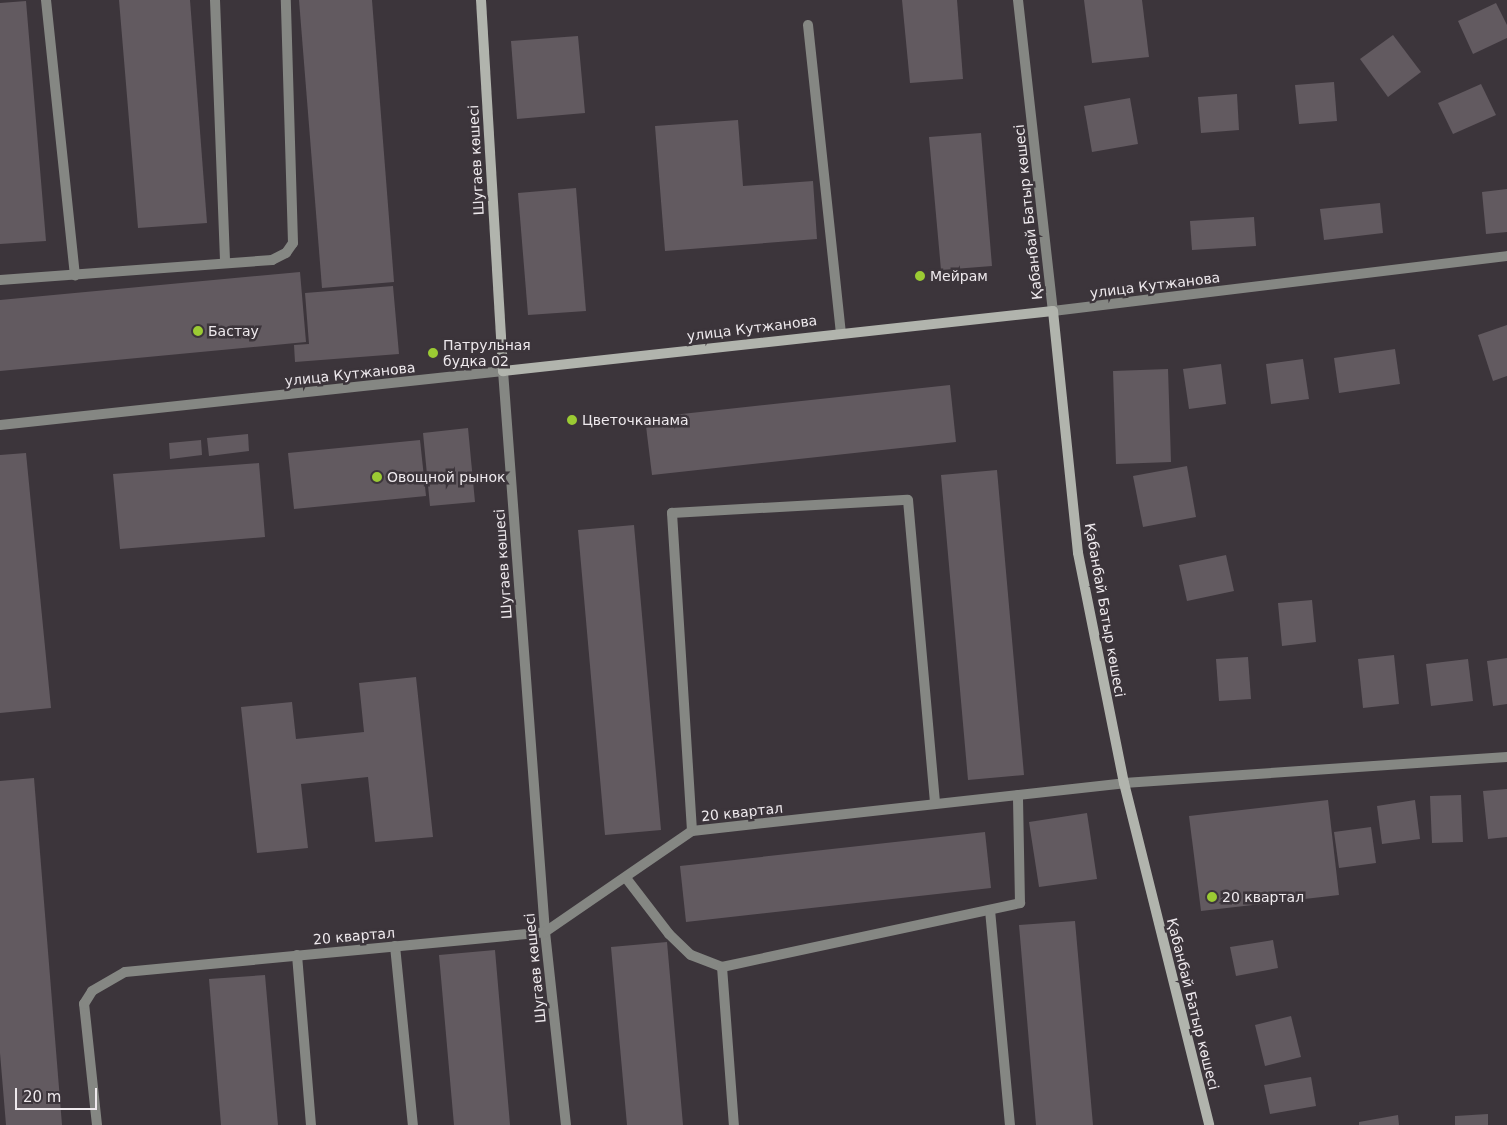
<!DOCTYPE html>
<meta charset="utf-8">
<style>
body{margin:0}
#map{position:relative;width:1507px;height:1125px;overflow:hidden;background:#3c353b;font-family:"DejaVu Sans",sans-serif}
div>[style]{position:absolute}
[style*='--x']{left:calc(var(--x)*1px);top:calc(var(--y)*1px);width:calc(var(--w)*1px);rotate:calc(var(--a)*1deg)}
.building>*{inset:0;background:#625a60}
.service>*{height:10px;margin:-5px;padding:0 5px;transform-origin:5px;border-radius:5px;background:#858783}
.minor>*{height:10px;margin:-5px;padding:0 5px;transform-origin:5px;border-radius:5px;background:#858783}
.tertiary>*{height:10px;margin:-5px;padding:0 5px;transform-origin:5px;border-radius:5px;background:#858783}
.secondary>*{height:10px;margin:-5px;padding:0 5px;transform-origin:5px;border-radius:5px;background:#b1b4ad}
.dots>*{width:14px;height:14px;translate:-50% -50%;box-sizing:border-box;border:2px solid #3c353b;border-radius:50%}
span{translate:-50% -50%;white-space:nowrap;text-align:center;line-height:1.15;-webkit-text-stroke:5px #3c353b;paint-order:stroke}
.street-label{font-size:14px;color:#eee9ed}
.poi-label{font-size:14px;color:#eee9ed}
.left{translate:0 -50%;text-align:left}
.scale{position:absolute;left:15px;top:1088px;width:82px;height:22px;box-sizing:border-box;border:2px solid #eee9ed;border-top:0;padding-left:6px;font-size:15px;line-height:18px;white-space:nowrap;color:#eee9ed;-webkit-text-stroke:4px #3c353b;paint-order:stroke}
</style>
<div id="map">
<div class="building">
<div style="clip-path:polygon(119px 0,190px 0,207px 223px,138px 228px)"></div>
<div style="clip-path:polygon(299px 0,372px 0,394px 282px,322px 288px)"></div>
<div style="clip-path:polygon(902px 0,957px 0,963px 79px,910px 83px)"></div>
<div style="clip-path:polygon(1084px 0,1142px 0,1149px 57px,1092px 63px)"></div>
<div style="clip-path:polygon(26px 1px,46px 241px,0 244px,0 3px)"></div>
<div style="clip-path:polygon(1496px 3px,1507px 25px,1507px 38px,1473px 54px,1458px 21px)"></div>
<div style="clip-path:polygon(1393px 35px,1421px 72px,1388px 97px,1360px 59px)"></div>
<div style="clip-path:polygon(578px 36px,585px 113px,517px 119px,511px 41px)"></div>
<div style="clip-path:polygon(1334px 82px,1337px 121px,1299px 124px,1295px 85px)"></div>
<div style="clip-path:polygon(1481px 84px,1496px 115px,1453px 134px,1438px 103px)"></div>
<div style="clip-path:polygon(1237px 94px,1239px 130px,1201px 133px,1198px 97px)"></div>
<div style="clip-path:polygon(1130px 98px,1138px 144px,1092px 152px,1084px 106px)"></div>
<div style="clip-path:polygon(738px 120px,743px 186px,813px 181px,817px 239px,665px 251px,655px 126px)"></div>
<div style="clip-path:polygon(981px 133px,992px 266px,941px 270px,929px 137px)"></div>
<div style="clip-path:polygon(576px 188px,586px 311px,528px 315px,518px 193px)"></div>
<div style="clip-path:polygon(1507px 189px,1507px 232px,1486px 234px,1482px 192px)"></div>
<div style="clip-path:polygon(1380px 203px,1383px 233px,1324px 240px,1320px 209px)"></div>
<div style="clip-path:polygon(1254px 217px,1256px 246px,1192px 250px,1190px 221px)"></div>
<div style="clip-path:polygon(300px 272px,306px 342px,0 371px,0 300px)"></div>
<div style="clip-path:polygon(393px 286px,399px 354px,295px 362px,294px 345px,309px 344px,305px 293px)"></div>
<div style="clip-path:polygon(1507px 325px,1507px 376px,1493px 381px,1478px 335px)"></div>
<div style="clip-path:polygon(1395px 349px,1400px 384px,1339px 393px,1334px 358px)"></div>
<div style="clip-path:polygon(1303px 359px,1309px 399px,1271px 404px,1266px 364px)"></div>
<div style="clip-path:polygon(1221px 364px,1226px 404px,1189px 409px,1183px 369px)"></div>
<div style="clip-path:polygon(1168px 369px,1171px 462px,1116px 464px,1113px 371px)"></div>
<div style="clip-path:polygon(950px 385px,956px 442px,652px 475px,645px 418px)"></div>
<div style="clip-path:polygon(468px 428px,475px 502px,430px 506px,423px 433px)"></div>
<div style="clip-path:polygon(248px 434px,249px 451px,209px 456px,207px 438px)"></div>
<div style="clip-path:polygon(201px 440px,202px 455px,170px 459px,169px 443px)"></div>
<div style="clip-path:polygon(420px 440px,426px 496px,294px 509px,288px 453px)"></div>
<div style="clip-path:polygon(26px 453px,51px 708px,0 713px,0 455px)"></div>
<div style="clip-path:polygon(259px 463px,265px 537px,120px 549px,113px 474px)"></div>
<div style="clip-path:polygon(1187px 466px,1196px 517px,1143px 527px,1133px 476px)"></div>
<div style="clip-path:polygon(997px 470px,1024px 775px,968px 780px,941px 475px)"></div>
<div style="clip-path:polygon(634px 525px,661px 830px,605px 835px,578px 530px)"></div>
<div style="clip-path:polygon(1226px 555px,1234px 591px,1187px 601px,1179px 565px)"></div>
<div style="clip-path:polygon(1312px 600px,1316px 642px,1282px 646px,1278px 603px)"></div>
<div style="clip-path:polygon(1394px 655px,1399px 704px,1363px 708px,1358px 659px)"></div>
<div style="clip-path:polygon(1248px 657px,1251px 699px,1219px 701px,1216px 659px)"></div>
<div style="clip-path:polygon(1507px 658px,1507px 704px,1493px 706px,1487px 661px)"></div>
<div style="clip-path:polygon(1468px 659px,1473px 701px,1431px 706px,1426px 664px)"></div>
<div style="clip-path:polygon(416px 677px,433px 837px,375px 842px,368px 777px,301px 784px,308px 848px,257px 853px,241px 707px,292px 702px,296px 739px,364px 732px,359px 683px)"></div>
<div style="clip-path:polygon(34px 778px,62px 1125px,6px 1125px,0 1053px,0 781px)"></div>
<div style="clip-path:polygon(1507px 789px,1507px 837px,1488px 839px,1483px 791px)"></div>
<div style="clip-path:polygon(1461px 795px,1463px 842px,1432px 843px,1430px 796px)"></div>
<div style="clip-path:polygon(1328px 800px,1339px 895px,1201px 911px,1189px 816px)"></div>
<div style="clip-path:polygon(1415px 800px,1420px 839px,1382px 844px,1377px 806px)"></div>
<div style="clip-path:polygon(1087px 813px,1097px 879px,1039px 887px,1029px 822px)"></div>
<div style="clip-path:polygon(1371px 827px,1376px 863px,1339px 868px,1334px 832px)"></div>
<div style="clip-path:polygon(985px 832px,991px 888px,686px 922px,680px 866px)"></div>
<div style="clip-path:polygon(1075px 921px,1093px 1125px,1036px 1125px,1019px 925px)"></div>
<div style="clip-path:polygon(1273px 940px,1278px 968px,1236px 976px,1230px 947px)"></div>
<div style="clip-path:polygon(667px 942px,683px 1125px,627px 1125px,611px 947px)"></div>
<div style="clip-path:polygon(495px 950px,510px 1125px,454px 1125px,439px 955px)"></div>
<div style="clip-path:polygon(265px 975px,278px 1125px,221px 1125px,209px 979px)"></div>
<div style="clip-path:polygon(1291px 1016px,1301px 1057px,1265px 1066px,1255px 1025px)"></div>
<div style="clip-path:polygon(1311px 1077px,1316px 1106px,1270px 1114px,1264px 1085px)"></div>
<div style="clip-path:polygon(1488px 1114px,1488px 1125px,1455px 1125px,1455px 1116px)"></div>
<div style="clip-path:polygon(1398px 1115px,1399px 1125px,1359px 1125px,1359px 1122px)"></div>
</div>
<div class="service">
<div style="--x:46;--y:0;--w:277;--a:84"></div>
<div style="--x:215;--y:0;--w:263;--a:87.8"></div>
<div style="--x:808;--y:25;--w:309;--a:83.9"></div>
<div style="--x:0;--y:280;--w:273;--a:-4.2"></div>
<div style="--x:272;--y:260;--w:16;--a:-27"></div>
<div style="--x:286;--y:253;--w:12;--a:-55"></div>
<div style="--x:293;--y:243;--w:243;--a:-91.7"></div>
<div style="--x:503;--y:371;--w:563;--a:85.72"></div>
<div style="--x:545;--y:932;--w:194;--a:83.8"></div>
<div style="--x:692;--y:831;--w:319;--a:-93.6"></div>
<div style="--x:672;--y:513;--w:236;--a:-3.2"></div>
<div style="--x:908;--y:500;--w:305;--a:84.9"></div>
<div style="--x:626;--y:878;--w:71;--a:52.5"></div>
<div style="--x:669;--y:934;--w:30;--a:44"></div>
<div style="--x:691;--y:955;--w:33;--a:21"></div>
<div style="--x:722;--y:967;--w:305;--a:-12.1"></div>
<div style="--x:1020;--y:903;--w:108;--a:-91.1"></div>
<div style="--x:990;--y:910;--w:216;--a:84.7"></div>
<div style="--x:395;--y:946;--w:180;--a:84.3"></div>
<div style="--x:297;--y:955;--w:171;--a:85.3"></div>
<div style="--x:722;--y:967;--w:158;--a:85.7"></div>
</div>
<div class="minor">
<div style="--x:1018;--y:0;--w:313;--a:83.6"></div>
<div style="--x:1053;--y:311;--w:457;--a:-6.9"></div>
<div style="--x:97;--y:1125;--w:122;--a:-96.1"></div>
<div style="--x:84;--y:1004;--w:15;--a:-58"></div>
<div style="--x:92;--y:991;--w:38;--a:-30"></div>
<div style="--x:125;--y:972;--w:422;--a:-5.4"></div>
<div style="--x:545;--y:932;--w:178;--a:-34.5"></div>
<div style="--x:692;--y:831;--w:435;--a:-6.3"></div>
<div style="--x:1124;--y:783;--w:384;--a:-3.9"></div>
</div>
<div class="tertiary">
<div style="--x:0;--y:425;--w:506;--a:-6.13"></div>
</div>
<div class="secondary">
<div style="--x:481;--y:0;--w:372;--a:86.6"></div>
<div style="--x:503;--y:371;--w:553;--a:-6.23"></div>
<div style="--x:1053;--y:311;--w:243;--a:84.1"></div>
<div style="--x:1078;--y:553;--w:235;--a:78.7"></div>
<div style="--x:1124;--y:783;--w:352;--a:76"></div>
</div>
<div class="dots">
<div style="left:920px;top:276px;background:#9bcb33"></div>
<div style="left:198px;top:331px;background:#9bcb33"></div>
<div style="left:433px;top:353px;background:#9bcb33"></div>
<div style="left:572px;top:420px;background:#9bcb33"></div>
<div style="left:377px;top:477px;background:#9bcb33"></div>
<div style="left:1212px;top:897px;background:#9bcb33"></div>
</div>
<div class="street-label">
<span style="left:476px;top:160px;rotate:-93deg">Шугаев көшесі</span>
<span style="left:1028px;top:212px;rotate:-96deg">Қабанбай Батыр көшесі</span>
<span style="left:1155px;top:285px;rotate:-7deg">улица Кутжанова</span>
<span style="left:752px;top:328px;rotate:-7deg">улица Кутжанова</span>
<span style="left:350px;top:374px;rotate:-6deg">улица Кутжанова</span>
<span style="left:503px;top:564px;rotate:-94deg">Шугаев көшесі</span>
<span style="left:1105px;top:610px;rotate:80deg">Қабанбай Батыр көшесі</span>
<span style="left:742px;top:812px;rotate:-6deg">20 квартал</span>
<span style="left:354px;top:936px;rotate:-5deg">20 квартал</span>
<span style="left:535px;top:968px;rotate:-96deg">Шугаев көшесі</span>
<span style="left:1193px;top:1004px;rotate:76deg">Қабанбай Батыр көшесі</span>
</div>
<div class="poi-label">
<span class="left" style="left:930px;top:276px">Мейрам</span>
<span class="left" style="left:208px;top:331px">Бастау</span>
<span class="left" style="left:443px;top:353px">Патрульная<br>будка 02</span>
<span class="left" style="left:582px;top:420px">Цветочканама</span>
<span class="left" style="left:387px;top:477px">Овощной рынок</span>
<span class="left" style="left:1222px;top:897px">20 квартал</span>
</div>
<div class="scale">20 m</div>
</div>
